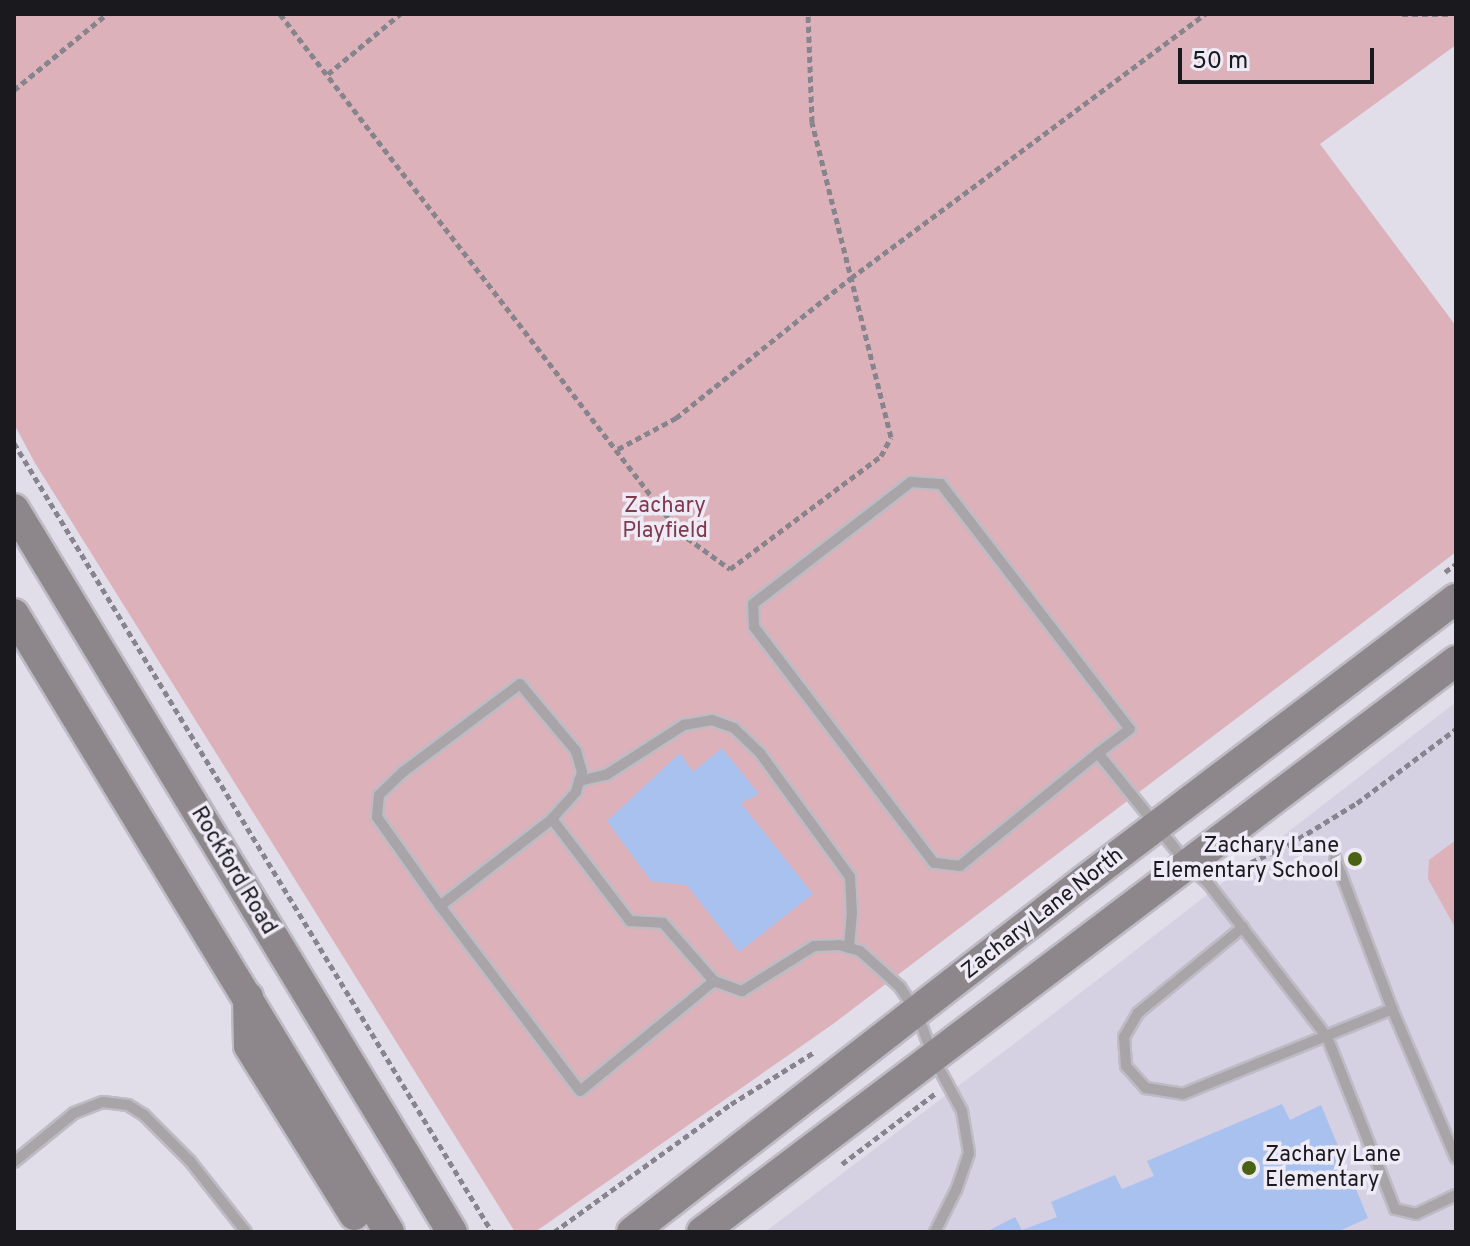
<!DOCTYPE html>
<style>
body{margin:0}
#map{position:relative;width:1470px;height:1246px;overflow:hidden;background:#e1dee9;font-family:Overpass,sans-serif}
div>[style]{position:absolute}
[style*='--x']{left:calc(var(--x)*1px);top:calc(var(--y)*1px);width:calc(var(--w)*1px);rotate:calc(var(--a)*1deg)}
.built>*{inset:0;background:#d5d0e2}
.green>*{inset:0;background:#dcb1ba}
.building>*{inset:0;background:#a8c1ef}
.path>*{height:5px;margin-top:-2.5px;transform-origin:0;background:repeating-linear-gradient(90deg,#86848c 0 6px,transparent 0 10px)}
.roads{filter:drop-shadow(2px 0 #bdbbc4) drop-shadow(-2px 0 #bdbbc4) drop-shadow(0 2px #bdbbc4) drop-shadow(0 -2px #bdbbc4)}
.lane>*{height:10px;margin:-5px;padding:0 5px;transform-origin:5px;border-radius:5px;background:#a8a4a8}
.secondary>*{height:30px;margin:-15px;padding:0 15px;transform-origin:15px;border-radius:15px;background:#8d878c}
.dots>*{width:22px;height:22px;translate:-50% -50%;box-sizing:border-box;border:4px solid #eeebf6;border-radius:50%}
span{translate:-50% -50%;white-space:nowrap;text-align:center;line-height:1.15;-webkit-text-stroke:7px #eeebf6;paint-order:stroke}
.park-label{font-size:22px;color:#81394d}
.poi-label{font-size:22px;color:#1a191d}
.right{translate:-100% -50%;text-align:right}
.left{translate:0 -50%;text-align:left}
.street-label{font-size:22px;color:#1a191d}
.frame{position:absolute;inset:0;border:16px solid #1a191d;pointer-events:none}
.scale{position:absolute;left:1178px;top:48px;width:196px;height:36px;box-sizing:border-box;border:4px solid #1a191d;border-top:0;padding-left:10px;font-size:24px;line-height:28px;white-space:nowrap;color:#1a191d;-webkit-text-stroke:6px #eeebf6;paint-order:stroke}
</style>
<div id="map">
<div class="built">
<div style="clip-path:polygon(1456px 702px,1456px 1232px,765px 1232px,1052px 1015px)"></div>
</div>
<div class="green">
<div style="clip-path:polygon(14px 14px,1456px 14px,1456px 45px,1320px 144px,1456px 326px,1456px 552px,833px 1024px,535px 1232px,515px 1232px,35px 463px,14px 424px)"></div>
<div style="clip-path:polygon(1456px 840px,1456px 929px,1428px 879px,1429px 860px)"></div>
</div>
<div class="building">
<div style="clip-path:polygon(722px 748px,759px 794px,741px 803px,813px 894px,739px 952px,687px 885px,651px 881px,607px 821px,680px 753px,693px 772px)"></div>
<div style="clip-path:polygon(1282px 1104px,1290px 1120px,1321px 1105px,1368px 1218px,1337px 1232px,986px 1232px,1015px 1217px,1022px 1230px,1057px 1217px,1051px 1202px,1115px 1175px,1122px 1189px,1154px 1176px,1147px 1161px)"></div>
</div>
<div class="path">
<div style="--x:280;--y:14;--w:654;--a:52.39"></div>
<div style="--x:679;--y:532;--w:63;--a:36"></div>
<div style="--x:730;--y:569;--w:189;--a:-36.8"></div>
<div style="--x:881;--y:456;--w:21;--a:-62"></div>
<div style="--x:891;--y:437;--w:325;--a:-104.1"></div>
<div style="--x:812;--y:122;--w:108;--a:-92.1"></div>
<div style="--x:1402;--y:14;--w:46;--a:0"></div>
<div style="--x:328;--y:74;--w:94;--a:-39.8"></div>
<div style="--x:14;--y:90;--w:120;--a:-39.3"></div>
<div style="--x:14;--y:443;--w:922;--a:58.79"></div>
<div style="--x:618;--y:449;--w:66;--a:-28.1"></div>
<div style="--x:676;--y:418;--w:224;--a:-38.7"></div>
<div style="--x:851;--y:278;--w:442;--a:-36.7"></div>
<div style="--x:1445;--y:572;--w:14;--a:-36"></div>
<div style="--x:1224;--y:875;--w:73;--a:-25.2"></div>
<div style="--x:1290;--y:844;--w:79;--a:-31.5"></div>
<div style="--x:1357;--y:803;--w:124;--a:-36.8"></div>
<div style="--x:842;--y:1164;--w:118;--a:-37.1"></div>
<div style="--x:554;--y:1232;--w:218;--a:-35.9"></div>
<div style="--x:731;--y:1104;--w:97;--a:-31.9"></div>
</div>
<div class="roads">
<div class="lane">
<div style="--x:1098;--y:753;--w:178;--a:140.7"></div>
<div style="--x:960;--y:866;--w:26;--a:-173"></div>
<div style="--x:934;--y:863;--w:297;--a:-127.3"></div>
<div style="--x:754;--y:627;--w:23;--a:-92"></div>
<div style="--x:753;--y:604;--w:200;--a:-37.7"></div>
<div style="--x:911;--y:482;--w:30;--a:4"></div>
<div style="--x:941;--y:484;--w:309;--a:52.4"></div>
<div style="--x:1130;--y:729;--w:40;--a:143"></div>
<div style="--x:1098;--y:753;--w:145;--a:51.2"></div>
<div style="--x:1189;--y:866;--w:25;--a:42"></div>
<div style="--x:1208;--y:883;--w:195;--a:52.3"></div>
<div style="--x:1327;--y:1037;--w:185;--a:68.4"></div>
<div style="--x:1395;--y:1209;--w:22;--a:13"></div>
<div style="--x:1416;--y:1214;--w:44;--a:-25.4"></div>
<div style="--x:579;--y:781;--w:28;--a:-13"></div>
<div style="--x:606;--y:775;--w:93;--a:-32.7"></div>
<div style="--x:684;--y:725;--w:28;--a:-10"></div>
<div style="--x:712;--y:720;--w:23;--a:20"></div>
<div style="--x:734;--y:728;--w:36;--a:44"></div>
<div style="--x:760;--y:753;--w:153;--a:54"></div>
<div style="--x:850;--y:877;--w:35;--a:87"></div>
<div style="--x:852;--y:912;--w:36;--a:95"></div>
<div style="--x:1335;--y:858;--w:161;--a:69.3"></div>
<div style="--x:440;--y:906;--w:109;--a:-125.3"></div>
<div style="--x:377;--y:817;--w:22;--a:-85"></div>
<div style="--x:379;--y:795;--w:33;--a:-44"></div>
<div style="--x:403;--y:772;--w:146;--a:-36.9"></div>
<div style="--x:520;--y:684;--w:87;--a:50.1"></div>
<div style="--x:576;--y:751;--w:22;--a:74"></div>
<div style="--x:582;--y:772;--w:21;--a:107"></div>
<div style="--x:576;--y:792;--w:36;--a:132"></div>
<div style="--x:1243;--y:927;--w:136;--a:140.7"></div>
<div style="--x:1138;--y:1013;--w:28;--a:120"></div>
<div style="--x:1124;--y:1037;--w:29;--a:86"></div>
<div style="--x:1126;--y:1066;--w:30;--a:48"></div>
<div style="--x:1146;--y:1088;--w:37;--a:9"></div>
<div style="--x:1183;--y:1094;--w:226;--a:-22.1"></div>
<div style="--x:1392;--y:1009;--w:162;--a:66.8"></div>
<div style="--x:714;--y:981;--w:173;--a:140.6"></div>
<div style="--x:580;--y:1091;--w:232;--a:-127.1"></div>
<div style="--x:440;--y:906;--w:142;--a:-37.8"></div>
<div style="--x:552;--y:819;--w:128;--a:52.6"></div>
<div style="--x:630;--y:921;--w:33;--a:3"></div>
<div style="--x:663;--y:923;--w:77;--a:48.7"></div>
<div style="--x:714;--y:981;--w:30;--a:20"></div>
<div style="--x:742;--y:991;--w:85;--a:-32"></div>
<div style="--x:814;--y:946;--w:25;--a:-2"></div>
<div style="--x:839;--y:945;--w:22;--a:16"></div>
<div style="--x:860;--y:951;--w:54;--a:42"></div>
<div style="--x:900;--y:987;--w:31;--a:57"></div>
<div style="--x:917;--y:1013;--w:49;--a:69.7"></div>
<div style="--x:934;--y:1059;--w:59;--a:61.7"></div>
<div style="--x:962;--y:1111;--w:43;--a:80.5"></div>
<div style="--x:969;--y:1153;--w:39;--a:109"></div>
<div style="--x:956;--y:1190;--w:47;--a:116.6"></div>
<div style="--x:14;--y:1162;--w:77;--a:-39.2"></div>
<div style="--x:74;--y:1113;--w:31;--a:-21"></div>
<div style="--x:103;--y:1102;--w:25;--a:7"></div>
<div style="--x:128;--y:1105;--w:19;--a:32"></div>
<div style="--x:144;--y:1115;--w:65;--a:45"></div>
<div style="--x:190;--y:1161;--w:90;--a:51.7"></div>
</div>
<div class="secondary">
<div style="--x:14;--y:509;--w:845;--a:58.79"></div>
<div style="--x:14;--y:614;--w:723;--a:58.75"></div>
<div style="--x:248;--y:997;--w:49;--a:88.8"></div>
<div style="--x:249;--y:1046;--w:199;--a:58.1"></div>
<div style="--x:632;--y:1232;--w:572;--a:-37.83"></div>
<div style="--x:1084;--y:881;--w:467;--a:-37.2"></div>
<div style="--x:702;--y:1232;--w:946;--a:-37.14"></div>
</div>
</div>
<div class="dots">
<div style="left:1355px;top:859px;background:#496313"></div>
<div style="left:1249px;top:1168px;background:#496313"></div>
</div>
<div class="park-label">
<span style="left:665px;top:519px">Zachary<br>Playfield</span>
</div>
<div class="poi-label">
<span class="right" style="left:1339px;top:859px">Zachary Lane<br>Elementary School</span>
<span class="left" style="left:1265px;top:1168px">Zachary Lane<br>Elementary</span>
</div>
<div class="street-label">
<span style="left:233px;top:871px;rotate:59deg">Rockford Road</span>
<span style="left:1043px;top:914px;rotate:-38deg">Zachary Lane North</span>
</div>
<div class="frame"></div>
<div class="scale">50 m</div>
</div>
